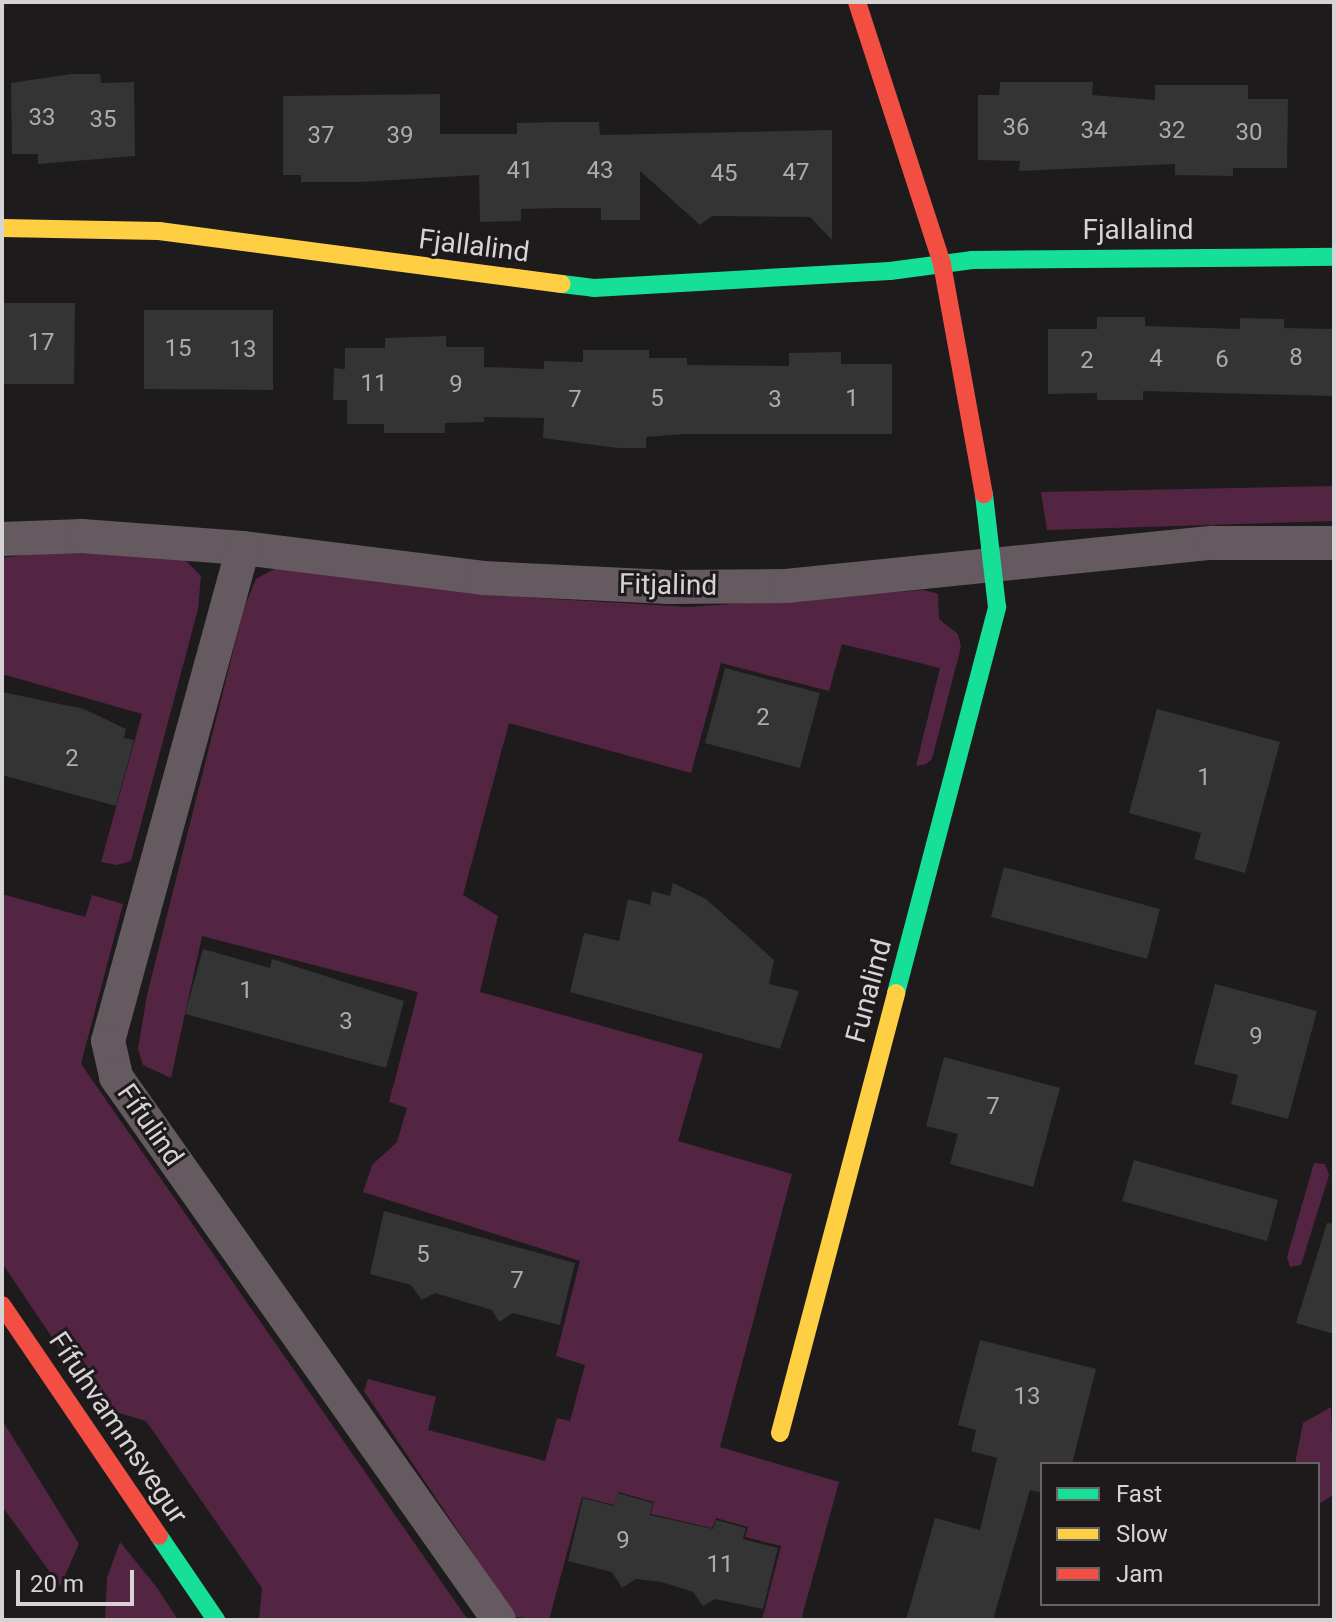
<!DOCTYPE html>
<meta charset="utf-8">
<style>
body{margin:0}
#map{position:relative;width:1336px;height:1622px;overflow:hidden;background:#1d1b1c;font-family:Roboto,sans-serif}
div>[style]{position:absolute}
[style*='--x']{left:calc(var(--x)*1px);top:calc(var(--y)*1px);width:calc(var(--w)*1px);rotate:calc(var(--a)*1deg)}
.green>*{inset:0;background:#542542}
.building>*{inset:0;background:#343434}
.street>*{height:34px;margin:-17px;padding:0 17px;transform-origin:17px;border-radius:17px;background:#645a60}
.fast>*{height:18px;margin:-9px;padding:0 9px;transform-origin:9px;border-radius:9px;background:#16e098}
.slow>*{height:18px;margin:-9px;padding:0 9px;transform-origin:9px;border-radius:9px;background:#ffcf43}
.jam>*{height:18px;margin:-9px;padding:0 9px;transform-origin:9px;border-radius:9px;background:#f24e42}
span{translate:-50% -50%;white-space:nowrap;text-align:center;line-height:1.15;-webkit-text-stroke:6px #1e1a1c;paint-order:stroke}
.number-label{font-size:24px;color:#adabac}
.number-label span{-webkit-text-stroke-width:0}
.street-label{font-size:28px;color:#d5d3d4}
.frame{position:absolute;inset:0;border:4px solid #d5d3d4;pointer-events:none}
.legend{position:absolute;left:1040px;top:1462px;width:280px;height:144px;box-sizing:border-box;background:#1e1a1c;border:2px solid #676466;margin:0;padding:10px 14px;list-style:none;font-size:24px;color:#d5d3d4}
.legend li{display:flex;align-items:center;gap:16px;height:40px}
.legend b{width:40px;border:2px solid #676466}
.scale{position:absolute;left:16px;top:1570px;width:118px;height:36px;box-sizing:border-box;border:4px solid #d5d3d4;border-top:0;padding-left:10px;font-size:24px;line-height:28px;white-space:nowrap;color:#d5d3d4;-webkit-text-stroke:6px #1e1a1c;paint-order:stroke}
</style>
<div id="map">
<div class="green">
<div style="clip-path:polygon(1334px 486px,1334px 521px,1047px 530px,1041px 492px)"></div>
<div style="clip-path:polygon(64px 550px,179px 554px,201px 576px,198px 609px,131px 861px,117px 865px,101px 862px,142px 714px,2px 674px,2px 558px)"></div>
<div style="clip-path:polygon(276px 568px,521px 597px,689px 607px,924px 590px,938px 594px,939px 619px,958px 634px,961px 647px,932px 759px,926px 764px,916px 766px,940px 668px,842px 644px,829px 691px,721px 663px,691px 773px,509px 723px,463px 895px,498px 916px,480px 992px,703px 1054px,678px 1141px,792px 1174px,720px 1447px,839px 1482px,801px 1620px,762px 1620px,781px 1546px,745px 1537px,748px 1527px,716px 1518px,712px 1528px,651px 1514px,654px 1502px,618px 1492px,614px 1505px,582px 1497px,549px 1620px,516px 1617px,364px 1391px,368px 1379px,436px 1397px,428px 1430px,545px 1461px,557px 1418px,570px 1421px,585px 1365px,556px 1356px,580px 1261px,363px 1192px,372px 1165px,397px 1142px,407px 1108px,389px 1102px,418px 992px,202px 936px,171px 1078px,143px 1065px,138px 1049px,147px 995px,244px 608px,256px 579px)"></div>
<div style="clip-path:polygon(2px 894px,85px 917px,92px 895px,123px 904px,81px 1064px,468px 1620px,259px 1620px,262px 1588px,146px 1421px,99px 1407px,2px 1263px)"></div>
<div style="clip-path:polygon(1314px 1163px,1325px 1164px,1329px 1175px,1301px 1265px,1290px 1267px,1287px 1257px)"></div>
<div style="clip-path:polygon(1331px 1407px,1334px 1494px,1318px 1505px,1318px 1464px,1295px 1464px,1303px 1423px)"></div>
<div style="clip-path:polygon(2px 1420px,79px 1544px,60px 1586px,2px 1506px)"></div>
<div style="clip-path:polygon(120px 1542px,158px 1589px,178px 1620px,105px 1620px,107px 1578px)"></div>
</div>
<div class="building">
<div style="clip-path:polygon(71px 74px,100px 74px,101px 83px,134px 82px,135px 156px,38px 164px,38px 154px,12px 154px,11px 83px)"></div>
<div style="clip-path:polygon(1000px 82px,1093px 82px,1092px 95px,1155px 100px,1155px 85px,1248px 85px,1248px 99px,1288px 99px,1287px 168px,1233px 168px,1233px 176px,1175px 175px,1175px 164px,1019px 171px,1020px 161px,978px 160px,978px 95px,999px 95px)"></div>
<div style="clip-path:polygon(440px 94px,440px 134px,517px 134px,517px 123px,560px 122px,599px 122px,600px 135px,832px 130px,832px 240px,810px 217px,712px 216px,700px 225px,640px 171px,640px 220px,601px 220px,601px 208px,561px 208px,521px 209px,521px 221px,480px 222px,479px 175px,359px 182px,301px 182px,301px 175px,283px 175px,283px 96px)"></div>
<div style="clip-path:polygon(2px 303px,75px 303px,74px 384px,2px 384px)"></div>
<div style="clip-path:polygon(144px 310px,273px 310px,273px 390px,144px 389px)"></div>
<div style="clip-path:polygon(1097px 317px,1145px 317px,1145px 326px,1240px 329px,1240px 318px,1284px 319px,1284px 328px,1334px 329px,1334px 396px,1143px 391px,1143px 400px,1097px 400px,1097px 393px,1048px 394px,1048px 329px,1097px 329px)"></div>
<div style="clip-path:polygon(446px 336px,446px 347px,484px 347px,484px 367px,544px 369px,544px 361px,583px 362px,583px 350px,649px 350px,649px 358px,687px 358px,687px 365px,789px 366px,789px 353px,841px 352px,841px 364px,892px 364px,892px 434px,684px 434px,646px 437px,646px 448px,617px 448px,543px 438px,544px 418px,484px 417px,484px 422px,445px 423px,445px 433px,384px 433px,384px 424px,347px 424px,347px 400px,333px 400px,334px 368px,345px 369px,345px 348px,385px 348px,385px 338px)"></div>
<div style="clip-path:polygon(725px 668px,820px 693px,800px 768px,705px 743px)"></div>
<div style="clip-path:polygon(2px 692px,84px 709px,126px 729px,124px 738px,134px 740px,116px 806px,2px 775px)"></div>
<div style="clip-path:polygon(1157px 709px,1280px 742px,1245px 873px,1194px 859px,1201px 833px,1129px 813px)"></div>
<div style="clip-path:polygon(1004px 867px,1160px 909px,1147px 959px,991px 917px)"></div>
<div style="clip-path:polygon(673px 883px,706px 899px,774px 960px,769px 984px,799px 991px,780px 1049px,570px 992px,584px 933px,619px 941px,628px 899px,650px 905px,652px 891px,670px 896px)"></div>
<div style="clip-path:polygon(203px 949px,270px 968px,272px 959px,404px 1001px,386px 1068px,185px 1014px)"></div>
<div style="clip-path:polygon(1215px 984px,1317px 1011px,1288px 1119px,1231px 1104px,1238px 1075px,1194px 1064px)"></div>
<div style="clip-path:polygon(944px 1057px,1060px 1088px,1033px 1187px,950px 1164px,958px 1134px,926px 1126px)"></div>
<div style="clip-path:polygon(1134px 1160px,1278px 1200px,1267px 1241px,1122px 1201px)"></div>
<div style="clip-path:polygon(384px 1211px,575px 1263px,560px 1325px,513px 1313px,499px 1322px,492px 1310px,435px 1293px,422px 1300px,411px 1285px,370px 1274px)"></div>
<div style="clip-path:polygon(1327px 1223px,1334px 1224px,1334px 1334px,1296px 1323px)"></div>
<div style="clip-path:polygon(980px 1340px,1096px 1369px,1072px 1464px,1042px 1464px,1042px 1493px,1030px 1490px,993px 1620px,906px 1620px,935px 1518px,980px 1530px,997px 1458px,971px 1451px,976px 1430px,958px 1425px)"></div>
<div style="clip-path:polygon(617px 1493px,653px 1503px,650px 1515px,713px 1529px,716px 1520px,746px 1528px,743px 1539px,778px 1548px,763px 1609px,715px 1599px,703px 1606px,693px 1592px,662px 1582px,636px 1579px,622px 1588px,612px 1572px,568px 1561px,583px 1498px,614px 1506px)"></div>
</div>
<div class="street">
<div style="--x:2;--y:539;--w:80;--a:-2.1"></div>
<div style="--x:82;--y:536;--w:161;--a:4.3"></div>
<div style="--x:243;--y:548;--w:242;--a:7.1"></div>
<div style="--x:483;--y:578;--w:185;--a:2.8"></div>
<div style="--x:668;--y:587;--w:118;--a:-0.5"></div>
<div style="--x:786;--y:586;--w:429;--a:-5.8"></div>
<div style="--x:1213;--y:543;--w:121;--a:0"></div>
<div style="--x:243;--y:548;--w:511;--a:105.31"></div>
<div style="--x:108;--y:1041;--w:37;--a:77"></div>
<div style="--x:116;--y:1077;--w:664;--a:54.8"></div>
</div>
<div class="fast">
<div style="--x:562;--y:284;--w:32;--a:7"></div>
<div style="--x:594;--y:288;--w:296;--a:-3.3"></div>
<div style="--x:890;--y:271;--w:83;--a:-7.6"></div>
<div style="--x:972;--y:260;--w:362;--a:-0.5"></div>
<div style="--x:896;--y:993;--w:399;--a:-75.3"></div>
<div style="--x:997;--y:607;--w:114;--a:-96.6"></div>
<div style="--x:159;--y:1536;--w:102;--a:55.8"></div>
</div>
<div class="slow">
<div style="--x:2;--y:228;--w:157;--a:1.1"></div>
<div style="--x:159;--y:231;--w:406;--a:7.5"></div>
<div style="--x:780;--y:1433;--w:455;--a:-75.2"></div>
</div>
<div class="jam">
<div style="--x:857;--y:2;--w:275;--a:72"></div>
<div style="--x:942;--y:264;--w:234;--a:79.7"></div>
<div style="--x:2;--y:1305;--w:279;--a:55.8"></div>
</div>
<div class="number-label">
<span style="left:42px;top:118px">33</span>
<span style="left:103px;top:120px">35</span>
<span style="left:1016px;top:128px">36</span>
<span style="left:1094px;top:131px">34</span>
<span style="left:1172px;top:131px">32</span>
<span style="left:1249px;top:133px">30</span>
<span style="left:321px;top:136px">37</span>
<span style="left:400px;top:136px">39</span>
<span style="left:520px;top:171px">41</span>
<span style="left:600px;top:171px">43</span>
<span style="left:796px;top:173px">47</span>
<span style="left:724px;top:174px">45</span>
<span style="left:41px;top:343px">17</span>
<span style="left:178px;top:349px">15</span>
<span style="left:243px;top:350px">13</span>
<span style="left:1296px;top:358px">8</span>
<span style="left:1156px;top:359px">4</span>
<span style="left:1222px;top:360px">6</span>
<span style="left:1087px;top:361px">2</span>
<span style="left:374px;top:384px">11</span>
<span style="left:456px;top:385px">9</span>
<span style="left:657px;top:399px">5</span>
<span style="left:852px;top:399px">1</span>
<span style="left:575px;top:400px">7</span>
<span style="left:775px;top:400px">3</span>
<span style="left:763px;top:718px">2</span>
<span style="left:72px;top:759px">2</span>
<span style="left:1204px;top:778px">1</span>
<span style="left:246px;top:991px">1</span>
<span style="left:346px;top:1022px">3</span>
<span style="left:1256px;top:1037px">9</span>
<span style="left:993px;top:1107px">7</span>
<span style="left:423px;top:1255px">5</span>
<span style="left:517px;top:1281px">7</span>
<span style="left:1027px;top:1397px">13</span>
<span style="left:623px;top:1541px">9</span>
<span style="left:720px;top:1565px">11</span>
</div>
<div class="street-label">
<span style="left:1138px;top:230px">Fjallalind</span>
<span style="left:474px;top:246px;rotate:7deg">Fjallalind</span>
<span style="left:668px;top:585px;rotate:1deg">Fitjalind</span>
<span style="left:869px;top:991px;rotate:-75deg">Funalind</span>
<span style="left:150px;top:1125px;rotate:55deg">Fífulind</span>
<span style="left:118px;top:1428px;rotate:56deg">Fífuhvammsvegur</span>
</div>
<div class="frame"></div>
<ul class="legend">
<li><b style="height:10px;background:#16e098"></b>Fast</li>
<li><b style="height:10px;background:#ffcf43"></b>Slow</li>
<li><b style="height:10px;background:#f24e42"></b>Jam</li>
</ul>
<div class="scale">20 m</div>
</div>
